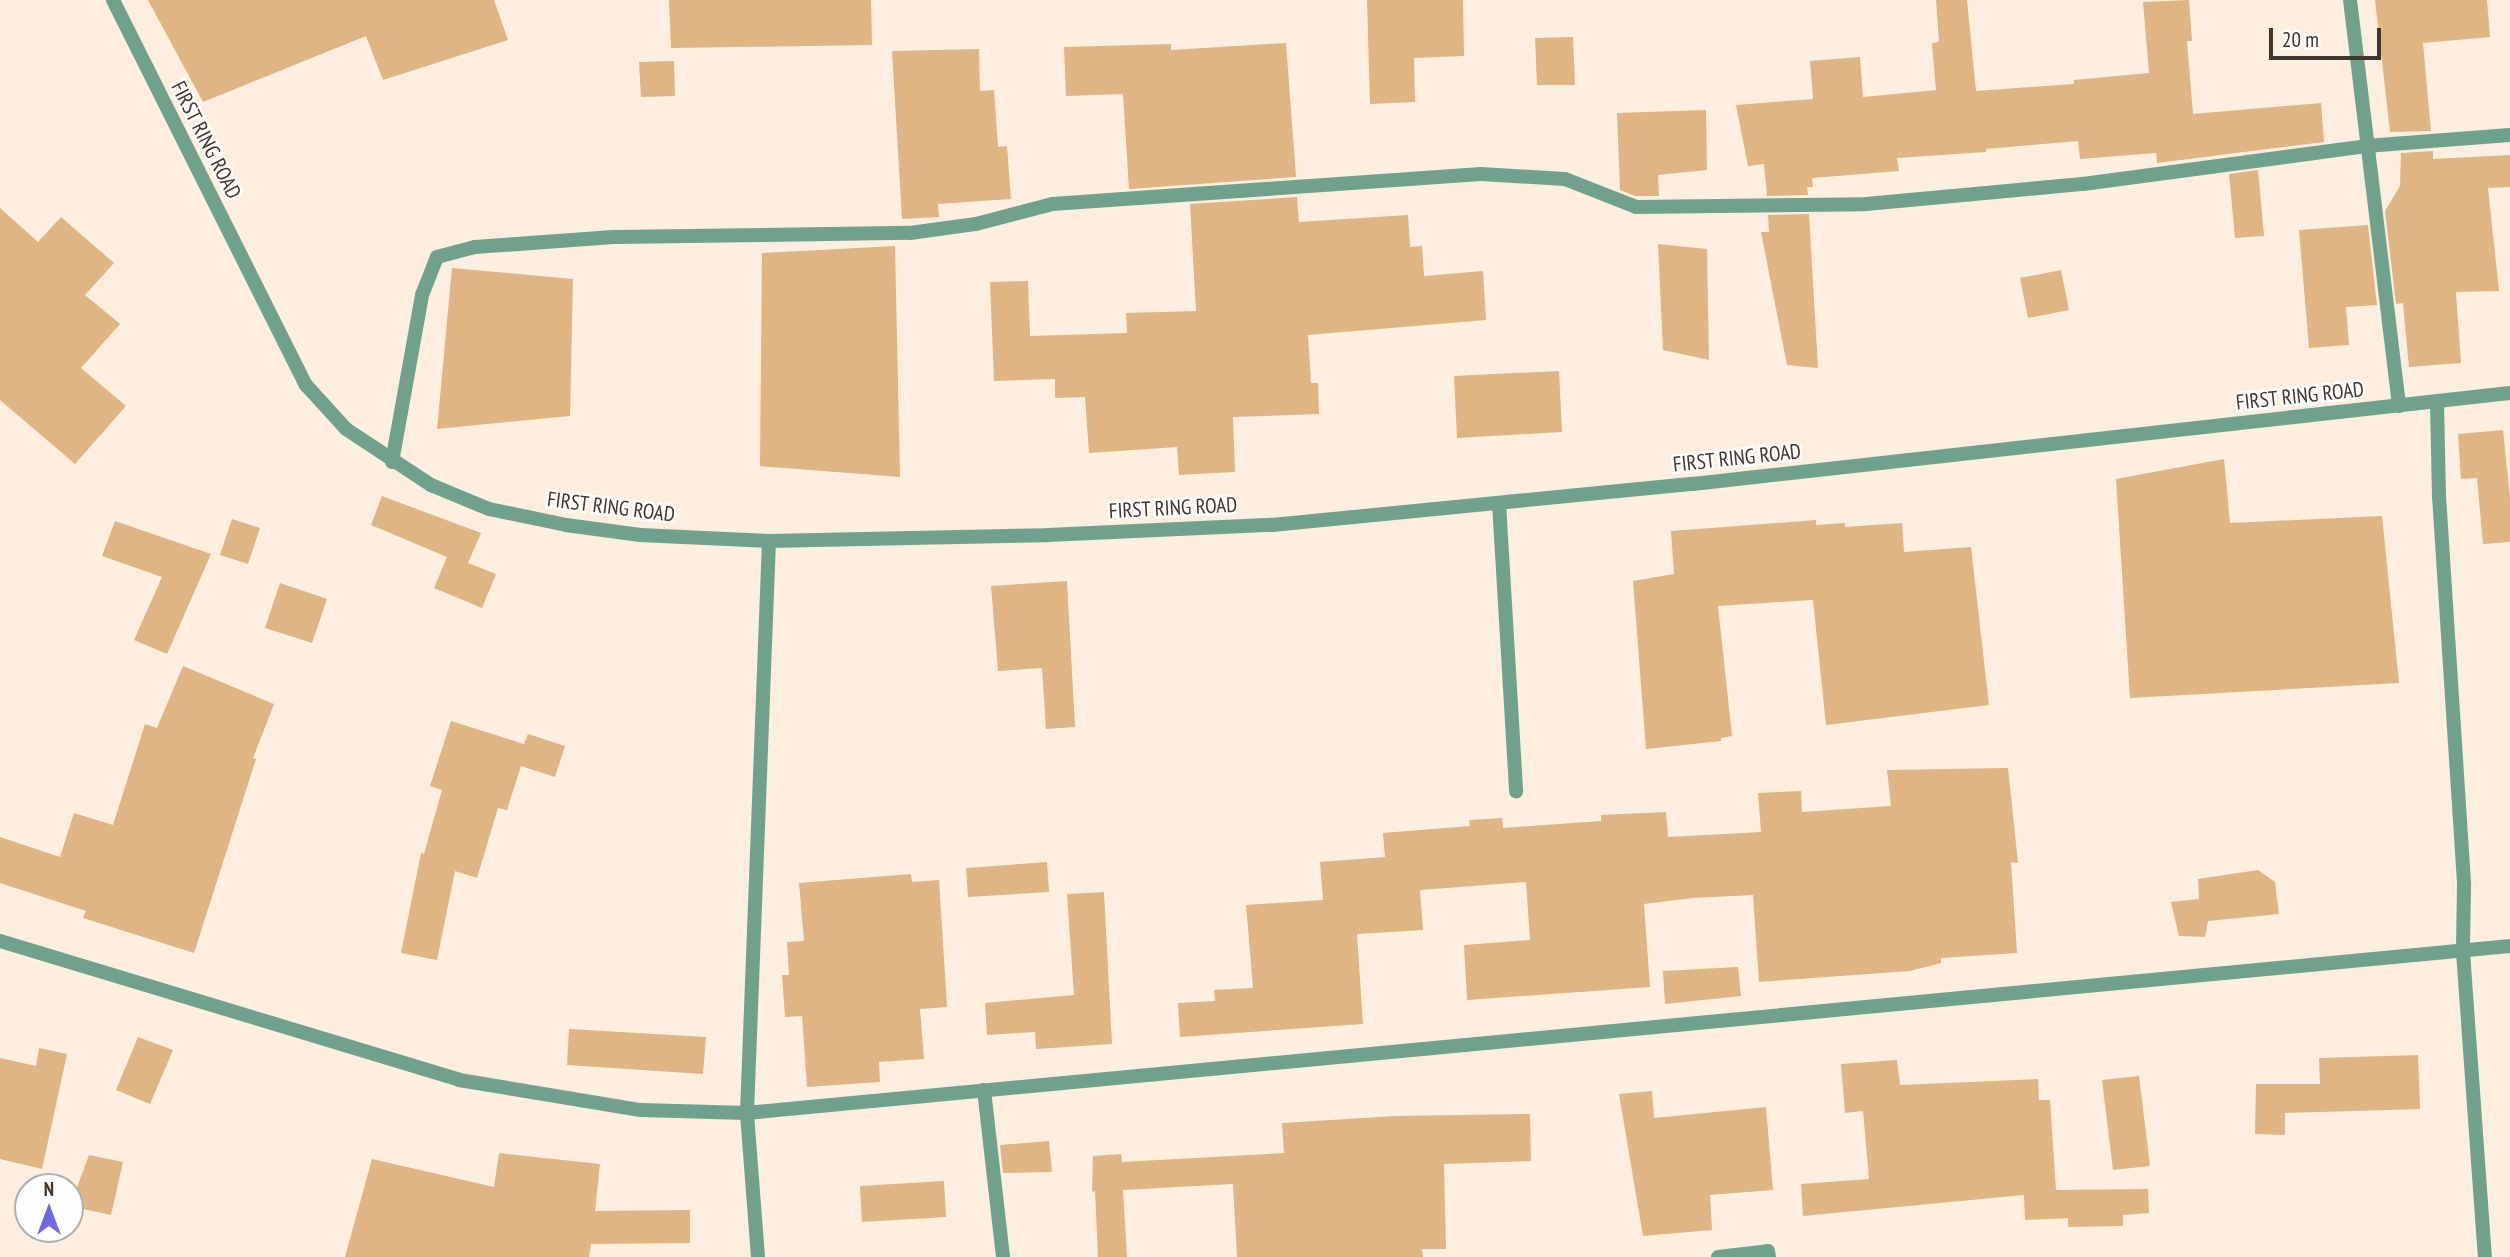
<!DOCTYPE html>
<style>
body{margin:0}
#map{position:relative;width:2510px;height:1257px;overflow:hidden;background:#fdeedf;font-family:"PT Sans Narrow",sans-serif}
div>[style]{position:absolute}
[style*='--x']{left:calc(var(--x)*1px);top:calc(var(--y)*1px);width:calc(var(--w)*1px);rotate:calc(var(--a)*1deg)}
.building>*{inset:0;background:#deb583}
.minor>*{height:14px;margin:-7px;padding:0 7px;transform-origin:7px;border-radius:7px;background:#6fa18c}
.tertiary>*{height:14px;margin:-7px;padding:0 7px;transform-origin:7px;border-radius:7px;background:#6fa18c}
span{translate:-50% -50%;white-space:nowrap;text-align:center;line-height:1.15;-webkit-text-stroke:5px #fefefe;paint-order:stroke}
.street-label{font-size:21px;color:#40362c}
.north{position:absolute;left:14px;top:1173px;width:70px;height:70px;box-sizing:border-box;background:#fefefe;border:2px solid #b2aeaa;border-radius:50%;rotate:0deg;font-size:19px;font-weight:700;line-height:28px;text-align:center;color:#40362c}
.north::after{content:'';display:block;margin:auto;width:24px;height:32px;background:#7069e3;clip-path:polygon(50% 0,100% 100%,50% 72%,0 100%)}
.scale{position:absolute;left:2269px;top:28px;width:112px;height:32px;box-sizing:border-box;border:4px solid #40362c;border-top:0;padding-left:9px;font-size:21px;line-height:24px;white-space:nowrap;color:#40362c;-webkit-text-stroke:5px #fefefe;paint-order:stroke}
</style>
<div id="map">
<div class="building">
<div style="clip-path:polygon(148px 0,494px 0,508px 40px,383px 80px,366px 36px,203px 102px)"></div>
<div style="clip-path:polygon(669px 0,871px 0,872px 45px,671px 48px)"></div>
<div style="clip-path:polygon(1367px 0,1463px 0,1464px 56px,1414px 58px,1415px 102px,1370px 104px)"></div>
<div style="clip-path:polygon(1936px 0,1967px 0,1976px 91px,2074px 84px,2074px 80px,2149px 73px,2143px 2px,2189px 0,2192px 41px,2187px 41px,2193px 114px,2321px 103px,2324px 142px,2157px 163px,2156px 153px,2080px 159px,2078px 141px,1986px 149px,1986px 152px,1897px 158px,1899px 171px,1812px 178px,1813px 187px,1807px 187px,1808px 195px,1767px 196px,1764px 164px,1748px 166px,1736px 105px,1813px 99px,1810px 61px,1860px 57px,1863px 97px,1936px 90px,1932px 43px,1939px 42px)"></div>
<div style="clip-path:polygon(2375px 0,2487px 0,2490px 37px,2423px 43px,2431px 131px,2390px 132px)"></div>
<div style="clip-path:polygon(1573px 37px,1575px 85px,1537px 85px,1535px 38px)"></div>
<div style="clip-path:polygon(1286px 43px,1296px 177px,1129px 189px,1123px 94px,1066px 96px,1064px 47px,1171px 44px,1171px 50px)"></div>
<div style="clip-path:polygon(979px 49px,980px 91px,994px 90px,998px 147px,1007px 146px,1011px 199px,938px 204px,939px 217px,902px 219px,892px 51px)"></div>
<div style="clip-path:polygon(674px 61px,675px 96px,641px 97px,639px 62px)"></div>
<div style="clip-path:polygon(1706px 110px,1707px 170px,1658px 175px,1659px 196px,1635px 196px,1620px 190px,1617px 113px)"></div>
<div style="clip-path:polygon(2433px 151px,2433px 159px,2510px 155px,2510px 187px,2488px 188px,2499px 291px,2456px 292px,2461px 363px,2409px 367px,2403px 303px,2396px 304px,2385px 211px,2400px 186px,2401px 153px)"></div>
<div style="clip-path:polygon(2258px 170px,2264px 236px,2235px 238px,2229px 174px)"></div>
<div style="clip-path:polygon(1297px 197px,1299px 222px,1408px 215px,1410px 247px,1422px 246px,1424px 276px,1483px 271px,1486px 320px,1308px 335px,1311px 383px,1318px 383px,1319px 414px,1233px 417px,1235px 472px,1179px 475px,1177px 447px,1089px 453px,1085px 397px,1055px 398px,1055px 379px,994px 381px,990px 282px,1028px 281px,1030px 336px,1127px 333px,1126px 313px,1196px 311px,1190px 204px)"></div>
<div style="clip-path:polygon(0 208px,38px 242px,61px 217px,114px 263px,85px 295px,120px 324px,81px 368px,126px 406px,75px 464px,0 400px)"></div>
<div style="clip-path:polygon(1809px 214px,1818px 368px,1787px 365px,1761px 232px,1769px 232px,1768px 215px)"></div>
<div style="clip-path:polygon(2368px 225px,2377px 305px,2346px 307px,2349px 345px,2309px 348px,2299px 230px)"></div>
<div style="clip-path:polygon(1658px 244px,1707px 249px,1709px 360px,1663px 350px)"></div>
<div style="clip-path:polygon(895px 246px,900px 477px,760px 466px,762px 253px)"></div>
<div style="clip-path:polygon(452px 268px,573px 279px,570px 416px,437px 429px)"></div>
<div style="clip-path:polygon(2061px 270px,2069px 310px,2028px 318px,2020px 278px)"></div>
<div style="clip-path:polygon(1559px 371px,1562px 432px,1457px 438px,1454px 376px)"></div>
<div style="clip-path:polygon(2503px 430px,2510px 498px,2510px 542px,2483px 544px,2477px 478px,2461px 479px,2458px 434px)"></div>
<div style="clip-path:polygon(2224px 459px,2230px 523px,2382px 516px,2399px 683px,2130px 698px,2116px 479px)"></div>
<div style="clip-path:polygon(382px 496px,481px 533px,468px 563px,496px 574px,482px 608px,434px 588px,447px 557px,371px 525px)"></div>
<div style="clip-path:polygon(232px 519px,260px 528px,248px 564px,220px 555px)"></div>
<div style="clip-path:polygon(1816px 520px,1816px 525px,1845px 523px,1845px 527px,1902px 523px,1904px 552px,1971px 547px,1989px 705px,1826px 725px,1813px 600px,1718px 606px,1732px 736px,1721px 738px,1721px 741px,1646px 749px,1633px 581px,1674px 574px,1671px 531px)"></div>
<div style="clip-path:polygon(115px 521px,211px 554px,167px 654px,134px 640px,162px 577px,102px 556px)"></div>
<div style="clip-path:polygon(1067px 581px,1075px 727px,1046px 729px,1042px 668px,998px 671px,991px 586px)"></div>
<div style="clip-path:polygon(280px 583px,327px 599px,312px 643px,265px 628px)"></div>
<div style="clip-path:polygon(183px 666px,274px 704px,253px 758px,256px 759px,194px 953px,83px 918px,86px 911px,0 883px,0 837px,60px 857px,74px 813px,113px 825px,145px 724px,157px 728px)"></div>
<div style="clip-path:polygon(451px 721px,524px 744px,528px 734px,565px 746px,555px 777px,521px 766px,507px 810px,498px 808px,477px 878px,455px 871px,437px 960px,401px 953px,421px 853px,424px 854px,442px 790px,430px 786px)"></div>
<div style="clip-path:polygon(2008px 768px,2018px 863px,2011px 862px,2017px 953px,1941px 958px,1941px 963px,1910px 971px,1759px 982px,1753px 895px,1693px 898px,1644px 904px,1650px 987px,1467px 1000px,1464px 945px,1530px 940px,1526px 882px,1420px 890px,1423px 930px,1357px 934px,1363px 1024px,1180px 1037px,1178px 1003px,1215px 1001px,1214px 990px,1253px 988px,1246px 905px,1323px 900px,1320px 862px,1385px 857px,1383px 833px,1470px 826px,1469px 820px,1502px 818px,1503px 828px,1601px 821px,1601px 815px,1666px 812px,1668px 837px,1761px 832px,1758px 793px,1801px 791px,1802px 812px,1891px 806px,1887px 770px)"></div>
<div style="clip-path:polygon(1047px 862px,1049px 892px,968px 897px,966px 868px)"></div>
<div style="clip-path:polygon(2258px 870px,2275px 882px,2279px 914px,2208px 921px,2205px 937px,2179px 936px,2171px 902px,2199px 899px,2198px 879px)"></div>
<div style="clip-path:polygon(911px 874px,912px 882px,939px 880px,947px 1007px,920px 1009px,924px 1059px,879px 1062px,880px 1082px,807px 1087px,802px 1016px,785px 1017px,782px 975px,789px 975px,787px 942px,804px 941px,799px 883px)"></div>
<div style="clip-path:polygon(1104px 892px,1112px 1044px,1036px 1049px,1035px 1032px,987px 1035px,985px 1003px,1074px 995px,1067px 894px)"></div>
<div style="clip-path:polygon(1738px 967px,1741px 996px,1665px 1004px,1663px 971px)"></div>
<div style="clip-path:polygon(569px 1029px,706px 1037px,703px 1074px,567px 1065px)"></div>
<div style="clip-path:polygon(138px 1037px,173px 1050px,150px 1104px,116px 1090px)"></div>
<div style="clip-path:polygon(39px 1048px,67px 1054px,42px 1169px,0 1159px,0 1058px,36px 1066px)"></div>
<div style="clip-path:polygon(2418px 1055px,2420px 1109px,2285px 1113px,2285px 1135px,2255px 1134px,2256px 1084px,2320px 1084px,2319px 1058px)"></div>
<div style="clip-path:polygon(1897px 1060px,1900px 1085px,2038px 1079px,2039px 1100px,2050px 1100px,2056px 1190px,2148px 1189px,2149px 1213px,2123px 1215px,2123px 1226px,2068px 1227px,2068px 1218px,2025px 1220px,2024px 1195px,1803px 1216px,1801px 1184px,1869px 1179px,1863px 1111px,1845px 1113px,1841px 1064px)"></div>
<div style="clip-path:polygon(2139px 1076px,2150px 1166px,2113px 1170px,2102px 1080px)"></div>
<div style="clip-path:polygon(1652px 1091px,1654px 1118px,1766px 1107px,1773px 1190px,1710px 1195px,1712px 1230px,1643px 1236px,1619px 1094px)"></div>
<div style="clip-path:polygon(1530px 1114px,1531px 1161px,1444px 1164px,1446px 1249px,1422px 1249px,1423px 1257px,1237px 1257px,1233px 1184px,1123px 1190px,1127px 1257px,1098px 1257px,1095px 1191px,1092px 1192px,1093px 1156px,1121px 1154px,1122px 1162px,1284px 1153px,1282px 1123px,1396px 1116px)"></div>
<div style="clip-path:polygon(1049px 1141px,1052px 1172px,1003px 1173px,1000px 1145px)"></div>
<div style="clip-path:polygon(499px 1153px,600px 1164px,595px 1211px,690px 1210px,690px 1243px,591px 1244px,589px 1257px,345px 1257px,372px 1159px,494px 1187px)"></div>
<div style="clip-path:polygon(89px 1155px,123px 1162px,111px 1215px,70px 1206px)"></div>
<div style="clip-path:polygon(944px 1181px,946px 1217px,862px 1222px,860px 1186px)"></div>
</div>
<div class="minor">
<div style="--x:2350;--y:0;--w:409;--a:83.1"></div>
<div style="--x:2437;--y:402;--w:94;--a:88.8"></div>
<div style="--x:2439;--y:496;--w:390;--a:86.3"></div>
<div style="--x:2464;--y:885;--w:67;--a:90.9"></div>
<div style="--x:2463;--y:952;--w:306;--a:85.9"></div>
<div style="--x:392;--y:462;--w:170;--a:-79.8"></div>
<div style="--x:422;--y:295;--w:41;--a:-68.5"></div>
<div style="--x:437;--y:257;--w:39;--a:-15"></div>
<div style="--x:475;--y:247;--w:139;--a:-4.1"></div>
<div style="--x:614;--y:237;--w:296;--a:-0.8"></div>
<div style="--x:910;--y:233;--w:67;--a:-7.8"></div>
<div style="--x:976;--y:224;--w:79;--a:-14.7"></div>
<div style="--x:1052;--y:204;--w:430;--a:-4"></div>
<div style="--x:1481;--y:174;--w:84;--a:3.4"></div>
<div style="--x:1565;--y:179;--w:76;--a:21.5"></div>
<div style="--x:1636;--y:207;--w:230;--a:-0.7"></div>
<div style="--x:1866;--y:204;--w:218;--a:-5.3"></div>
<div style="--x:2083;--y:184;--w:286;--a:-7.6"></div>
<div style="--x:2366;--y:146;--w:144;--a:-4.4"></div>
<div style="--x:1499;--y:503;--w:289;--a:86.6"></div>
<div style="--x:0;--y:941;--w:480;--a:16.8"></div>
<div style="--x:459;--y:1080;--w:184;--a:9.4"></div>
<div style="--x:641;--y:1110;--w:106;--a:1.6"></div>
<div style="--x:747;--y:1113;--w:1771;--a:-5.41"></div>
<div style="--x:984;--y:1090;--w:168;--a:83.5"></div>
<div style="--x:758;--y:1257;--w:144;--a:-94.4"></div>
<div style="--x:747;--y:1113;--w:572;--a:-87.8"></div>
<div style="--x:1718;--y:1257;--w:50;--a:-6.8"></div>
<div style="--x:1768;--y:1251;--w:6;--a:81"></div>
</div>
<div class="tertiary">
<div style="--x:113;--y:0;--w:431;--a:63.4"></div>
<div style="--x:306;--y:385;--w:59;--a:47.7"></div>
<div style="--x:346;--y:429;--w:102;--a:33.4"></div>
<div style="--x:431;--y:485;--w:63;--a:22.5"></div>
<div style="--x:489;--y:509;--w:79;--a:11.7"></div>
<div style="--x:566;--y:525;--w:75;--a:7.7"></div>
<div style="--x:640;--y:535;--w:129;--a:2.7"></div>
<div style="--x:769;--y:541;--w:279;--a:-1.2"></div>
<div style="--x:1048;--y:535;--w:224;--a:-2.6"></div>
<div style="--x:1272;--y:525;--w:423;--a:-5.6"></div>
<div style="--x:1693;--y:484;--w:822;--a:-6.36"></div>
</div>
<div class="street-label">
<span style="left:206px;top:140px;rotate:63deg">FIRST RING ROAD</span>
<span style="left:2300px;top:396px;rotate:-6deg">FIRST RING ROAD</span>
<span style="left:1737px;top:458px;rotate:-6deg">FIRST RING ROAD</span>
<span style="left:611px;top:507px;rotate:7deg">FIRST RING ROAD</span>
<span style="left:1173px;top:508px;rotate:-3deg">FIRST RING ROAD</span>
</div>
<div class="north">N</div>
<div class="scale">20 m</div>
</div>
